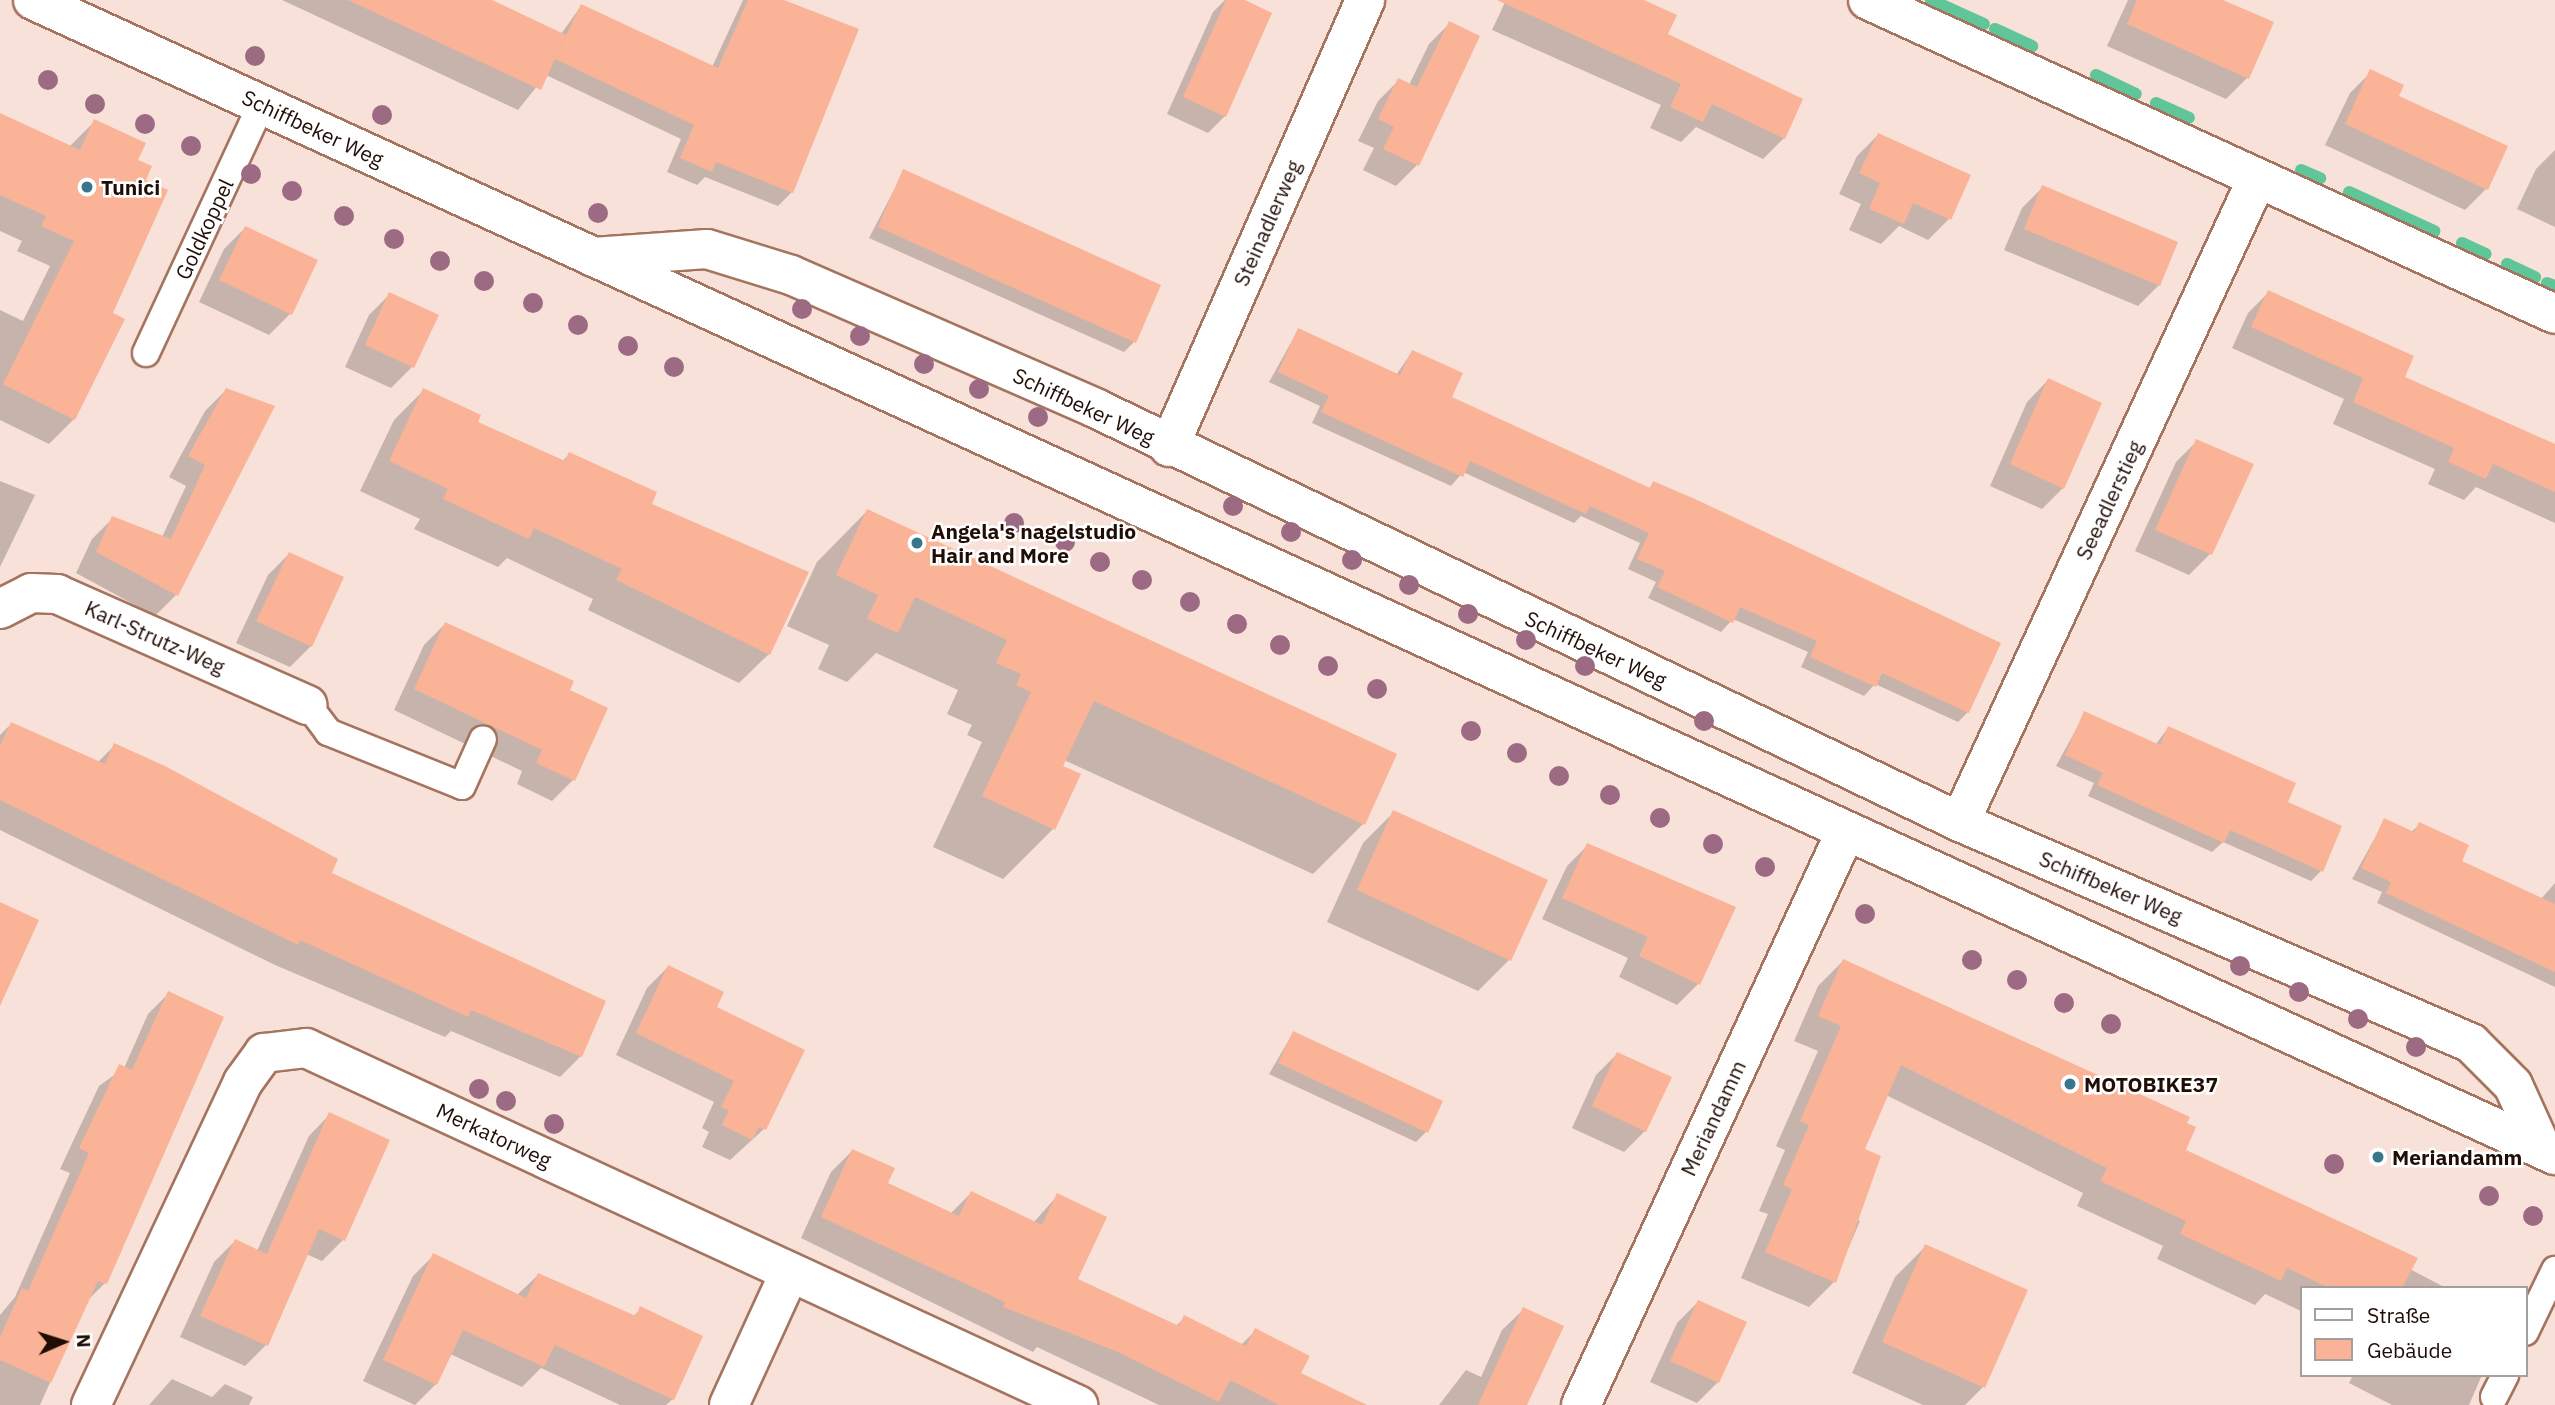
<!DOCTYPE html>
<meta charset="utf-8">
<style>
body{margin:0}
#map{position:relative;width:2555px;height:1405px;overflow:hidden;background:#f8e1d8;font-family:"IBM Plex Sans",sans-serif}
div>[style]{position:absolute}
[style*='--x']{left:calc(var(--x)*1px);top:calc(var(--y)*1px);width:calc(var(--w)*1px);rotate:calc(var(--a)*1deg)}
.shadow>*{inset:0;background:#0003}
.stream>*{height:12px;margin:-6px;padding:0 6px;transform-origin:6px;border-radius:6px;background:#60c599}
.building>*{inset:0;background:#fab396}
.roads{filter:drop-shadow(2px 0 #a5745f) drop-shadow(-2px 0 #a5745f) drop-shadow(0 2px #a5745f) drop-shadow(0 -2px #a5745f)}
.lane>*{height:26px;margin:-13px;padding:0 13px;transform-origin:13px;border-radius:13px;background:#fff}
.street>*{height:38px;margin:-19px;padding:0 19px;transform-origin:19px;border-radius:19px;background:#fff}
.secondary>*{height:38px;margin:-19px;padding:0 19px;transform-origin:19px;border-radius:19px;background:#fff}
.trees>*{width:20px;height:20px;margin:-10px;border-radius:50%;background:#9c6a82}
.dots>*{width:19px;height:19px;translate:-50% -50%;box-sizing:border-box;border:4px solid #fff;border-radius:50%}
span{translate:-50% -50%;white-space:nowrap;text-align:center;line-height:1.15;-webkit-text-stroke:5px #fff;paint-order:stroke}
.street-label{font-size:21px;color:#200d06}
.poi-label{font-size:21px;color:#200d06;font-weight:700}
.left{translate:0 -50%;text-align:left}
.legend{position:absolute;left:2300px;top:1286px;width:228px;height:91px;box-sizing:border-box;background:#fff;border:2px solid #a69e9b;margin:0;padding:9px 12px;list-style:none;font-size:21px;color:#200d06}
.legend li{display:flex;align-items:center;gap:14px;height:35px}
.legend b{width:35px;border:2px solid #a69e9b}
.north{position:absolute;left:28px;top:1307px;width:70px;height:70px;-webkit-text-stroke:5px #fff;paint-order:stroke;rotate:87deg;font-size:19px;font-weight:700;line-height:28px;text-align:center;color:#200d06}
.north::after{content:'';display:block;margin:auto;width:24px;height:32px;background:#200d06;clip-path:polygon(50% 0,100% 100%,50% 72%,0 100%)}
</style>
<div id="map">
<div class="shadow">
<div style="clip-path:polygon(282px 0,488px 0,561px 34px,581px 6px,712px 67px,743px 0,783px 0,792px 192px,778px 206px,705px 177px,697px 185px,667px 172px,681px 139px,546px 75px,518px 110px)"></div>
<div style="clip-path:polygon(1225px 0,1241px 0,1225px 116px,1208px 133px,1167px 114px,1213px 12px)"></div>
<div style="clip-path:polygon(1506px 0,1640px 0,1666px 35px,1784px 138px,1763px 159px,1696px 127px,1681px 142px,1650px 128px,1661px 105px,1492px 30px)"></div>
<div style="clip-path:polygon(2128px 0,2188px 0,2247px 78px,2226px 99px,2107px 46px)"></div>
<div style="clip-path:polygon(1450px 23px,1417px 165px,1396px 186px,1363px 170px,1374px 148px,1358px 141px,1378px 101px,1399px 80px,1409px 85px,1429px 44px)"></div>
<div style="clip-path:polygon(2371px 72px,2486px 189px,2465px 210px,2325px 145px,2350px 93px)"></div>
<div style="clip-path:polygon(0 114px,69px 147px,95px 121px,136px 161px,144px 181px,111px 314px,123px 320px,74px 419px,49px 444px,0 420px,0 310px,23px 321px,50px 266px,17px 251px,22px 241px,0 231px)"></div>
<div style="clip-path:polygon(1878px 135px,1949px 219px,1928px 240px,1899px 226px,1881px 244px,1849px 230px,1861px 204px,1839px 194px,1857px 156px)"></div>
<div style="clip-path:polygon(2555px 150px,2555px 227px,2517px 209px,2536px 169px)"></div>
<div style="clip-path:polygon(904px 171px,1134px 342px,1124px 352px,869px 238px)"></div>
<div style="clip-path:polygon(2043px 187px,2159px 285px,2138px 306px,2004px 250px,2022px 208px)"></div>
<div style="clip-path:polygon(245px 228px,290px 314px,269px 335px,199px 302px,224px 249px)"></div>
<div style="clip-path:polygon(2269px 292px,2403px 378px,2555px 447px,2555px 523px,2476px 487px,2464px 500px,2428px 484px,2435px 469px,2333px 424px,2344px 399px,2232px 348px,2248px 313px)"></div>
<div style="clip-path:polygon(390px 294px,412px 367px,391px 388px,345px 367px,369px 315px)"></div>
<div style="clip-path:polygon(1298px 330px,1396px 375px,1412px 352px,1450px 397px,1648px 489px,1654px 483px,1968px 712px,1958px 722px,1875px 684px,1864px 696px,1801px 667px,1808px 652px,1733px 619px,1721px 632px,1648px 598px,1656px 582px,1628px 569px,1640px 543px,1581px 516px,1574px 523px,1463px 472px,1451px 486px,1312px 423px,1320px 406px,1269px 382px)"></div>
<div style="clip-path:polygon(2048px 380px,2063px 488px,2042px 509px,1990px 486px,2027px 402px)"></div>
<div style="clip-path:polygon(226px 390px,176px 595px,155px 616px,76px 573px,92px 539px,113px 518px,162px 537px,186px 486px,169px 477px,205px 411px)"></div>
<div style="clip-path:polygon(424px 390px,476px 423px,562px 462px,569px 454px,649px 505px,769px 654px,739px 683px,588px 610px,593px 599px,507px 558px,498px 567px,414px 529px,420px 519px,360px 491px,394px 420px)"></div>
<div style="clip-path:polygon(2197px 441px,2251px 465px,2210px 554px,2189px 575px,2135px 551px,2176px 462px)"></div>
<div style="clip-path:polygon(0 481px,35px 495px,0 567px)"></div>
<div style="clip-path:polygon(867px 511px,1363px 824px,1313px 874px,1064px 760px,1053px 829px,1003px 879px,933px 847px,982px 742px,967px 735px,972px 725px,947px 714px,958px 690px,876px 653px,847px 682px,818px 669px,829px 645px,787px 626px,817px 562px)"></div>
<div style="clip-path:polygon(289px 554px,311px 646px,290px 667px,236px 643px,268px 575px)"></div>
<div style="clip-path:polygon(445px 624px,568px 691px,573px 780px,552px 801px,517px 784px,522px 771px,394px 710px,424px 645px)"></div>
<div style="clip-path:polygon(2085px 713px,2156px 744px,2168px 728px,2286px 803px,2321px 871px,2311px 881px,2223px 842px,2212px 852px,2088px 796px,2094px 783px,2056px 766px)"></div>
<div style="clip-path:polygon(11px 724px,97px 763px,115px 745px,329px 874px,581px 1056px,560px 1077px,451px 1031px,445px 1037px,275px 965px,0 830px,0 735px)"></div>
<div style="clip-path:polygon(1394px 812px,1509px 960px,1478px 991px,1327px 922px,1363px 843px)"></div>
<div style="clip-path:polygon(2385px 820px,2411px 832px,2419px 825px,2460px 862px,2541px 899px,2555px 883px,2555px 987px,2377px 903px,2382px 892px,2352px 879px)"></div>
<div style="clip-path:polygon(1588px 845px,1698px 984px,1677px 1005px,1619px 977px,1628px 958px,1542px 919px,1567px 866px)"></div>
<div style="clip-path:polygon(1843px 961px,2183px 1150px,2446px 1288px,2301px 1288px,2301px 1311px,2265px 1294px,2255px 1305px,2157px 1259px,2163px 1246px,2077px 1206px,2083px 1193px,1886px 1095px,1862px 1150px,1852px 1217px,1860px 1221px,1834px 1282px,1809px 1307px,1741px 1278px,1768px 1214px,1759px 1211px,1785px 1150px,1776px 1146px,1818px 1051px,1794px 1041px,1818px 986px)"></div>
<div style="clip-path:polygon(668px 967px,714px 1008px,764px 1129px,730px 1160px,702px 1147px,709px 1132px,702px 1128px,714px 1102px,616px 1055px,647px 988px)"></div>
<div style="clip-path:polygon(169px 993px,222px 1018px,105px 1283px,86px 1302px,40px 1405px,0 1405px,0 1315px,15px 1297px,70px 1173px,60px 1169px,99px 1086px,124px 1068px,148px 1014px)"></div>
<div style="clip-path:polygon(1293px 1033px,1440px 1102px,1426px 1132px,1416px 1142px,1269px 1074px)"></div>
<div style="clip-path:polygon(1617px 1054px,1645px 1131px,1624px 1152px,1572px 1128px,1596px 1075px)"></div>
<div style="clip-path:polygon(330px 1114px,343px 1240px,322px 1261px,306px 1254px,266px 1345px,245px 1366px,180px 1337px,214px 1262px,235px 1241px,257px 1251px,309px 1136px)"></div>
<div style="clip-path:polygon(852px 1151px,886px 1184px,950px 1214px,971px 1193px,1033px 1223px,1058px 1195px,1076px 1280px,1175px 1327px,1184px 1318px,1240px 1346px,1255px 1331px,1299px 1374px,1363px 1405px,1159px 1405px,1037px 1347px,1033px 1352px,801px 1238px,831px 1172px)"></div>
<div style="clip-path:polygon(1926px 1246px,1983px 1387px,1965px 1405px,1923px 1405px,1852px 1373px,1895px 1277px)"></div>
<div style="clip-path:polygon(434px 1255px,517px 1295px,538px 1275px,633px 1317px,641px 1308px,673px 1399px,666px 1405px,620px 1405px,541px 1368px,522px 1387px,450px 1354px,436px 1384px,415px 1405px,363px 1381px,413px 1276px)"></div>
<div style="clip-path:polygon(1698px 1302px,1718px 1382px,1697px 1403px,1650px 1382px,1677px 1323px)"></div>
<div style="clip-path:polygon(1524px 1309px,1525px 1405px,1439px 1405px,1466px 1370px,1481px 1377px,1502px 1330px)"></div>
<div style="clip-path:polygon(2353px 1375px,2482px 1375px,2469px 1405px,2392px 1405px,2349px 1383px)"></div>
<div style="clip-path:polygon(172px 1379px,212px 1397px,225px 1384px,253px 1397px,249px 1405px,149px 1405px)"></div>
</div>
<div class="stream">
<div style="--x:1931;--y:0;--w:58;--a:24.4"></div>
<div style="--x:1995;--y:29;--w:41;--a:24.7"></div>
<div style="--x:2096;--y:75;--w:44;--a:25.4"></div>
<div style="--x:2156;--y:103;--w:36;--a:24"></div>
<div style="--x:2301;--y:170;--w:21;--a:23"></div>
<div style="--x:2349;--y:192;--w:94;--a:24.6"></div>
<div style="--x:2462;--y:243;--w:26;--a:25"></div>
<div style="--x:2507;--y:264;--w:31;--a:25"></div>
<div style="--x:2547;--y:283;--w:9;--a:21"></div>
</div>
<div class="building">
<div style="clip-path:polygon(348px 0,492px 0,566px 35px,541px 90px)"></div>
<div style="clip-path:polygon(748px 0,784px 0,859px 29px,793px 193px,716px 162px,712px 172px,680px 158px,694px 125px,555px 59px,581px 4px,718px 68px)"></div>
<div style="clip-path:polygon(1226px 0,1245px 0,1272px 13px,1226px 117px,1183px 97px)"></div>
<div style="clip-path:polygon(1497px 0,1644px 0,1677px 15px,1668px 34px,1803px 99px,1785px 139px,1712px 104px,1703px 122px,1670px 107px,1681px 84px)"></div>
<div style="clip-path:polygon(2137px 0,2223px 0,2274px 22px,2249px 79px,2127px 24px)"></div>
<div style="clip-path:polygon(1449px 21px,1480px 36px,1419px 166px,1383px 149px,1394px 127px,1378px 119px,1398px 78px,1417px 87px)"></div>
<div style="clip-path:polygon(2370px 69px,2404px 85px,2399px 96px,2508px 146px,2488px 190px,2345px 124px)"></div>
<div style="clip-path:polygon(0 113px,80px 150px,94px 119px,146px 143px,138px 160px,152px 166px,146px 180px,168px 190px,113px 313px,125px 319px,75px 420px,3px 384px,74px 241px,41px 226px,46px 216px,0 195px)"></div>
<div style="clip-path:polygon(1878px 133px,1971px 175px,1951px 220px,1913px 203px,1904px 224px,1869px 209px,1880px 183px,1859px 173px)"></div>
<div style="clip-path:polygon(903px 169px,1161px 285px,1136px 343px,878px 227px)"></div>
<div style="clip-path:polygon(2042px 185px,2178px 242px,2160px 286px,2024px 229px)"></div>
<div style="clip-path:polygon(245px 226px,318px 260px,292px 315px,219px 280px)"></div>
<div style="clip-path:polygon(2268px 290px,2414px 356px,2405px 377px,2555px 444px,2555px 492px,2493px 464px,2486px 479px,2448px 462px,2454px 448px,2353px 402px,2363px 378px,2251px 327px)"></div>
<div style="clip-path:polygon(389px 292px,439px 315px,414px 368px,365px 345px)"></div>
<div style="clip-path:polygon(1298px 328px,1400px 375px,1412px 350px,1463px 373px,1452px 397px,1650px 488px,1653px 481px,1695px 499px,2001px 643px,1969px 713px,1882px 673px,1876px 687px,1810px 657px,1817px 641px,1740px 607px,1733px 623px,1657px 587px,1665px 571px,1637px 559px,1649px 533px,1590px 506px,1586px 514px,1470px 461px,1463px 477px,1321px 412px,1329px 396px,1278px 372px)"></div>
<div style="clip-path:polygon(2048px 378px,2102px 403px,2064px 489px,2010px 464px)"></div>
<div style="clip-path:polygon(226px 388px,275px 406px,178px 596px,96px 552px,112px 516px,171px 539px,205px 465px,188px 456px)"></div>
<div style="clip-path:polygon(423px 388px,481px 415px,478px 422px,565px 461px,569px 452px,657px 492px,652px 504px,809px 572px,770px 655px,616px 580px,622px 569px,534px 528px,529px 539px,443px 499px,448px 489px,389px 461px)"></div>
<div style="clip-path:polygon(2196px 439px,2254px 464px,2212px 555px,2155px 530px)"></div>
<div style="clip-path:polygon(867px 509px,1397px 754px,1365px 825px,1094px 701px,1063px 766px,1081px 774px,1055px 830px,982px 796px,1031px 692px,1016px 685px,1021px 674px,996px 663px,1007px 640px,915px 597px,898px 633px,867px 619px,878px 595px,836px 575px)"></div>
<div style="clip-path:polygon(289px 552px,344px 577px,312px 647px,256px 621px)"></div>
<div style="clip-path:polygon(445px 622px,574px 681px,570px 690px,608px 708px,575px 781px,536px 763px,542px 750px,414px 689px)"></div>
<div style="clip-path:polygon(2084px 711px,2160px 745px,2168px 726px,2296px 783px,2288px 802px,2342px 826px,2323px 872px,2230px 830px,2224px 843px,2097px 785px,2103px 773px,2065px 755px)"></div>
<div style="clip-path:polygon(11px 722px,105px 764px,114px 743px,165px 766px,338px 859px,332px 873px,606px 1001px,582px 1057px,471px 1010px,468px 1017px,300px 940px,298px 945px,0 800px,0 746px)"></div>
<div style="clip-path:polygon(1393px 810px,1548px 880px,1511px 961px,1357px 890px)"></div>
<div style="clip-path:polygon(2384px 818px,2414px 832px,2419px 822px,2469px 845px,2462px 861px,2555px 904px,2555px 972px,2386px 893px,2391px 882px,2361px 868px)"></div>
<div style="clip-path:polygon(1587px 843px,1736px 907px,1700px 985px,1639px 956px,1648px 937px,1562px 898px)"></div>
<div style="clip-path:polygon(0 902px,39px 920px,0 1006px)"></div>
<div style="clip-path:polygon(1843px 959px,2190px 1117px,2187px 1123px,2196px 1127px,2186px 1150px,2418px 1258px,2402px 1288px,2329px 1288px,2287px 1268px,2281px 1281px,2180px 1234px,2186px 1221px,2100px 1181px,2107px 1168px,1901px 1065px,1865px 1149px,1881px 1156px,1836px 1283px,1765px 1252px,1792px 1189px,1783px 1185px,1809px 1125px,1800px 1121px,1841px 1026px,1818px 1016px)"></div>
<div style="clip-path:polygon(668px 965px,724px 992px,717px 1007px,805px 1050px,766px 1130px,759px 1127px,752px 1140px,722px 1125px,729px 1110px,721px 1107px,734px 1081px,636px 1033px)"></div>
<div style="clip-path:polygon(168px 991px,224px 1017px,107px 1284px,98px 1281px,51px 1383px,0 1360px,0 1337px,22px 1288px,28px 1291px,89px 1153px,79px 1148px,119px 1064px,132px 1070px)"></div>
<div style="clip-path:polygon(1293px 1031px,1443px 1101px,1428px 1133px,1278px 1063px)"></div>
<div style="clip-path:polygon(1617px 1052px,1672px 1077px,1646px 1132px,1592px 1106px)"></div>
<div style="clip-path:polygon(329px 1112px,390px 1140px,345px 1241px,319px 1229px,268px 1346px,200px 1316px,235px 1239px,267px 1254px)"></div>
<div style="clip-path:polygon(852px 1149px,895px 1168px,888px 1183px,959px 1216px,971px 1191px,1042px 1225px,1057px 1193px,1107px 1217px,1078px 1279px,1179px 1326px,1184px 1315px,1246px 1346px,1255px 1328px,1310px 1356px,1301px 1373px,1367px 1405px,1279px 1405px,1230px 1380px,1219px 1402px,1118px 1352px,1003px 1307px,1005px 1302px,821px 1217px)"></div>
<div style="clip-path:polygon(1925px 1244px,2028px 1290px,1985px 1388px,1882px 1342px)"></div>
<div style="clip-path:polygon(433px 1253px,526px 1298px,538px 1273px,636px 1316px,640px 1306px,703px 1336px,674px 1400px,555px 1345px,544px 1367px,463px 1330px,437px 1385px,383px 1360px)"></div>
<div style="clip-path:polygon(1698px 1300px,1747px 1322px,1719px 1383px,1670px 1361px)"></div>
<div style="clip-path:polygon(1523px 1307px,1564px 1326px,1527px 1405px,1478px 1405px)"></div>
</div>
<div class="roads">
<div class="lane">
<div style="--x:146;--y:353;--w:273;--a:-65.1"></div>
<div style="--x:308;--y:705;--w:34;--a:53"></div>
<div style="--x:328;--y:732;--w:144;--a:21.9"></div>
<div style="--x:462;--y:786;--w:51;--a:-65.9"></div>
<div style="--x:2525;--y:1332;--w:69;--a:-64.2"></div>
<div style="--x:2494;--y:1397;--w:25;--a:-63"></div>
</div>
<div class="street">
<div style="--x:1868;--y:0;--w:755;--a:24.56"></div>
<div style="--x:593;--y:257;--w:114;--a:-4"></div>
<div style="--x:707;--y:249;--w:88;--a:17.2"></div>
<div style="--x:791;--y:275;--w:332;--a:23.6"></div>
<div style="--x:1095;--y:408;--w:959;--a:25.58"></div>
<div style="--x:1960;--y:822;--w:557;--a:23.39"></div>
<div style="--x:2471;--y:1043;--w:59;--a:45"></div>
<div style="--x:2513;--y:1085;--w:70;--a:65.6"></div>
<div style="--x:1169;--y:447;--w:488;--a:-66.3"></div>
<div style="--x:0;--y:609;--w:35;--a:-27"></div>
<div style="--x:31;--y:593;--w:26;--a:2"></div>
<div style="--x:57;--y:594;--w:274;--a:23.9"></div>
<div style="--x:1960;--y:822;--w:708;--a:-65.21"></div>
<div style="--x:91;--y:1405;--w:357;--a:-64.8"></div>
<div style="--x:243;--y:1082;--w:36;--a:-54"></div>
<div style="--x:264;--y:1053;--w:42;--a:-6.8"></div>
<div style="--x:306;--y:1048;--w:851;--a:24.82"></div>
<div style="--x:729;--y:1405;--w:146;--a:-65.4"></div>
<div style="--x:1581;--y:1405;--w:632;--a:-65.22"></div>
</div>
<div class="secondary">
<div style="--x:33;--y:0;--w:2774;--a:24.61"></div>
</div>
</div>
<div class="trees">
<div style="left:255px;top:56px"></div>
<div style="left:48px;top:80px"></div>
<div style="left:95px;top:104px"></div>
<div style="left:382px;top:115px"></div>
<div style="left:145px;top:124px"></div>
<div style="left:191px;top:146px"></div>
<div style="left:251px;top:174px"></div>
<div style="left:292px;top:191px"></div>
<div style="left:598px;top:213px"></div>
<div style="left:344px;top:216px"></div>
<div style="left:394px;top:239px"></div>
<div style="left:440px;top:261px"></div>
<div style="left:484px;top:281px"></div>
<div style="left:533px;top:303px"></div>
<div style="left:802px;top:309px"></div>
<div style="left:578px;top:325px"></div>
<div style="left:860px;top:336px"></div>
<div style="left:628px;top:346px"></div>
<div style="left:924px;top:364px"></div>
<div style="left:674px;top:367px"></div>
<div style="left:979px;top:389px"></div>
<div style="left:1038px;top:417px"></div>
<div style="left:1233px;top:506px"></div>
<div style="left:1014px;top:523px"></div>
<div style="left:1291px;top:532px"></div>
<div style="left:1065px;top:542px"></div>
<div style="left:1352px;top:560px"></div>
<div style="left:1100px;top:562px"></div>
<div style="left:1142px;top:580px"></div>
<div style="left:1409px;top:585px"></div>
<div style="left:1190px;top:602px"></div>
<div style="left:1468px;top:614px"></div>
<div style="left:1237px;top:624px"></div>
<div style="left:1526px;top:640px"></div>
<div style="left:1280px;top:645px"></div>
<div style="left:1328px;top:666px"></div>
<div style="left:1585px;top:666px"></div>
<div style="left:1377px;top:689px"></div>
<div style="left:1704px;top:721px"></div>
<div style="left:1471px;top:731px"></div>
<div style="left:1517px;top:753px"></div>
<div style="left:1559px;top:776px"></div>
<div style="left:1610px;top:795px"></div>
<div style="left:1660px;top:818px"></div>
<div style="left:1713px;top:844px"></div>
<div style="left:1765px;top:867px"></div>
<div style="left:1865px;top:914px"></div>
<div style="left:1972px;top:960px"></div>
<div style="left:2240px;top:966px"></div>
<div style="left:2017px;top:980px"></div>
<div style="left:2299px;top:992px"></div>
<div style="left:2064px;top:1003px"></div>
<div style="left:2358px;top:1019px"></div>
<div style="left:2111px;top:1024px"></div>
<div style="left:2416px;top:1047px"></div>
<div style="left:479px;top:1089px"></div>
<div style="left:506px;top:1101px"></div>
<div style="left:554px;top:1124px"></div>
<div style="left:2334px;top:1164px"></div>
<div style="left:2489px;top:1196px"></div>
<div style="left:2533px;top:1216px"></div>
</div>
<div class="dots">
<div style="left:87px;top:187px;background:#38768c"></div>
<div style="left:917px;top:543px;background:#38768c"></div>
<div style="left:2070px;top:1084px;background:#38768c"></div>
<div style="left:2378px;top:1157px;background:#38768c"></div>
</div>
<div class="street-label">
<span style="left:313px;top:128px;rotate:25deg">Schiffbeker Weg</span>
<span style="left:1267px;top:223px;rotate:-66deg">Steinadlerweg</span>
<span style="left:204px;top:229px;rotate:-65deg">Goldkoppel</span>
<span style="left:1084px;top:406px;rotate:25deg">Schiffbeker Weg</span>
<span style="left:2109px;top:500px;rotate:-65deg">Seeadlerstieg</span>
<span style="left:155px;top:637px;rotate:24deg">Karl-Strutz-Weg</span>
<span style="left:1596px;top:649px;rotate:25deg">Schiffbeker Weg</span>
<span style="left:2111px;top:887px;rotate:23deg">Schiffbeker Weg</span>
<span style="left:1713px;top:1118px;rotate:-65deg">Meriandamm</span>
<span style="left:494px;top:1135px;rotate:25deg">Merkatorweg</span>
</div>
<div class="poi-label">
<span class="left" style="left:101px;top:187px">Tunici</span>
<span class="left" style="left:931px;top:543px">Angela's nagelstudio<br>Hair and More</span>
<span class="left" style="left:2084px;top:1084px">MOTOBIKE37</span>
<span class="left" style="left:2392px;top:1157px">Meriandamm</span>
</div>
<ul class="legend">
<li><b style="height:9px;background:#fff"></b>Straße</li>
<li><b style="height:19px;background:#fab396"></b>Gebäude</li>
</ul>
<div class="north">N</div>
</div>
